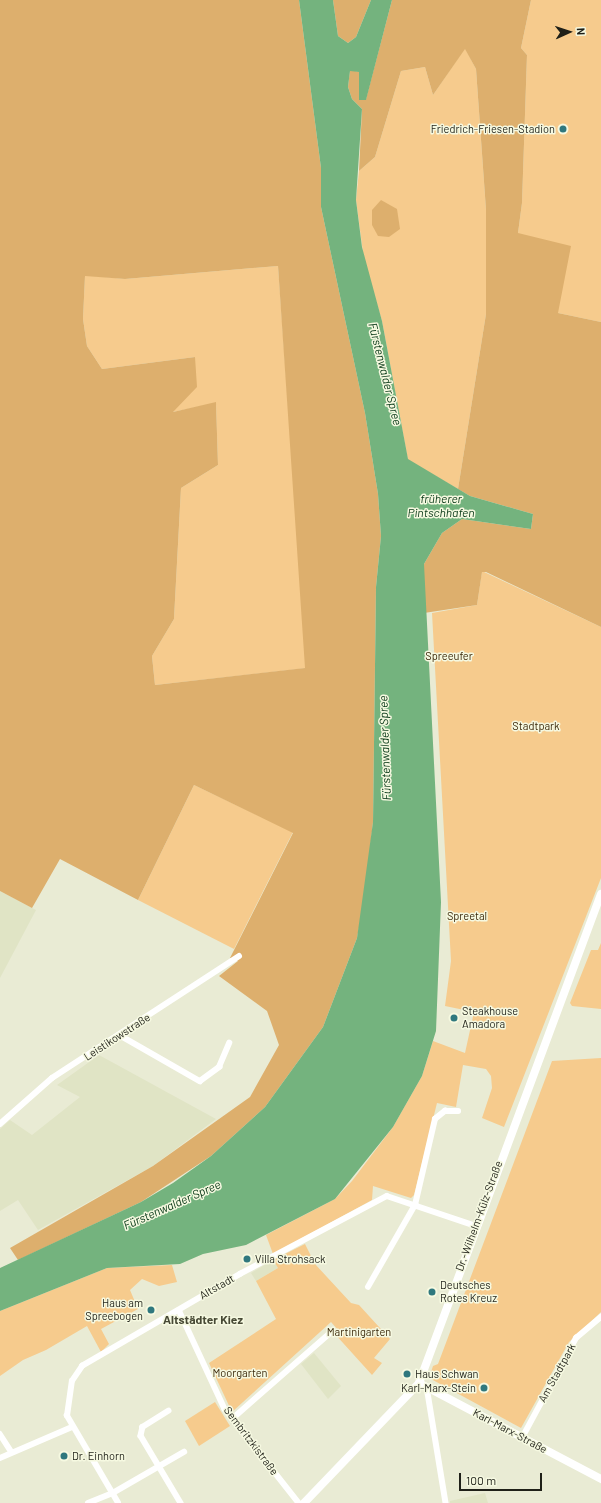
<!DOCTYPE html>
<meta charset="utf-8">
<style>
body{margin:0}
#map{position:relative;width:601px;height:1503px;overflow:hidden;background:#e9ebd4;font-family:Barlow,sans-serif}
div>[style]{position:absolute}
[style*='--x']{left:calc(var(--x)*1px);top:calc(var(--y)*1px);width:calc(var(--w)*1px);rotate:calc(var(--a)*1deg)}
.built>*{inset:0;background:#e0e4c5}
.green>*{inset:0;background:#f6cb8d}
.forest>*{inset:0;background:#ddaf6d}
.water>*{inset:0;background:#74b37e}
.street>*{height:5.5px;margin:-2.75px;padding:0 2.75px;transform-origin:2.75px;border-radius:2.75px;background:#fff}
.secondary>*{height:8px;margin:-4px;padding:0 4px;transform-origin:4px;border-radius:4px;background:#fff}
.dots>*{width:11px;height:11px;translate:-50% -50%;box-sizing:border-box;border:2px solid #f6f9e1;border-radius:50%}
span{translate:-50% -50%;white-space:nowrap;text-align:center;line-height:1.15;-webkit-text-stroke:3px #f6f9e1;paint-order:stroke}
.poi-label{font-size:11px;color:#1f2018}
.right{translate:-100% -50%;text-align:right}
.left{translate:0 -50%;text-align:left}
.park-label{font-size:11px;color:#3b280a}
.street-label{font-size:11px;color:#1f2018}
.water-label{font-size:12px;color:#053614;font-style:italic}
.neighbourhood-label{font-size:12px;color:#474935;font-weight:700}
.north{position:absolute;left:549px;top:12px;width:40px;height:40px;-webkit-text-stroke:3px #f6f9e1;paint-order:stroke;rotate:87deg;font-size:11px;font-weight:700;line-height:16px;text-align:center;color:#1f2018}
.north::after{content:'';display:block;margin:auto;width:14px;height:18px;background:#1f2018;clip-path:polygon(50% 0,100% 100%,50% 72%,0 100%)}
.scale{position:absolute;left:459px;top:1473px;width:83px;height:18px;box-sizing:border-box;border:2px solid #1f2018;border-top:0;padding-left:5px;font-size:12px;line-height:14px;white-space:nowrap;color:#1f2018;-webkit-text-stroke:3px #f6f9e1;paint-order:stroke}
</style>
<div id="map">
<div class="built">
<div style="clip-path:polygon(0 891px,36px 910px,0 978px)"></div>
<div style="clip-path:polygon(99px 1055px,216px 1119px,153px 1166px,38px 1230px,18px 1200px,0 1211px,0 1129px,10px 1120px,32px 1135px,80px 1097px,57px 1085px)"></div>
<div style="clip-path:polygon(273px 1260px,278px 1268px,256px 1281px,251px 1273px)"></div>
<div style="clip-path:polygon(314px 1353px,341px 1386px,328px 1399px,301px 1364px)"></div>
<div style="clip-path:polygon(485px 1493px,488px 1503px,450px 1503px,450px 1501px)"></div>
</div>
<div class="green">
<div style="clip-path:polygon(531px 0,601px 0,601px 322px,558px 313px,518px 233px,522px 203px,527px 55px,521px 48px)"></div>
<div style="clip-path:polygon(465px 48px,476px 69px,486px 210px,486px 314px,458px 489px,408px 460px,382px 321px,364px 260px,356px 200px,359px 171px,375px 157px,401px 71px,425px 67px,433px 95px)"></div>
<div style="clip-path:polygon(278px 266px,307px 668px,155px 685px,152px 656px,174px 619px,181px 488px,218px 465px,216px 403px,173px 412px,195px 357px,102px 369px,87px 346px,83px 319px,85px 275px,125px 279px)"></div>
<div style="clip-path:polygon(482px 571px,601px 627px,601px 878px,504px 1127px,482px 1118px,492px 1088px,491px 1076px,486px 1069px,463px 1065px,456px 1107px,437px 1103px,414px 1195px,411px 1198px,373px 1186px,372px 1200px,273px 1254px,266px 1235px,335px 1199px,352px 1181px,393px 1127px,422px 1076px,433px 1041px,465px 1053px,474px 1012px,445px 1006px,451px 961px,432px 613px,477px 605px)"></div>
<div style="clip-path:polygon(194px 785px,293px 832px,234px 949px,138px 900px)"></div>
<div style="clip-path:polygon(601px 943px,601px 1009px,572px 1006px,570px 1003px,591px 950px,598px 950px)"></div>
<div style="clip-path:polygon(601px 1058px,601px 1312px,569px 1342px,521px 1428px,431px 1379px,430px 1375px,433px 1366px,438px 1364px,552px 1061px)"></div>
<div style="clip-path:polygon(305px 1244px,315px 1264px,351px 1303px,359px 1305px,390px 1339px,374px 1358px,382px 1363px,372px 1375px,334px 1333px,338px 1330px,331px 1322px,232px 1412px,209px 1363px,276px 1319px,256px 1281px,278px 1268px,273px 1260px)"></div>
<div style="clip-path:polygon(172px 1265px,177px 1282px,159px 1286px,142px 1279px,130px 1290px,138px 1309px,101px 1329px,109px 1344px,101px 1352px,87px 1326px,46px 1350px,23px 1360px,0 1376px,0 1311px,107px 1268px)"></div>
<div style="clip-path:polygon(215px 1402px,230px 1426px,199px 1446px,185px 1421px)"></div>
</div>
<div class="forest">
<div style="clip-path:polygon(evenodd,0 0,299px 0,321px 168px,321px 207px,365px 413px,378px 494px,381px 536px,376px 587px,373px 822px,365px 896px,357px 938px,323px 1027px,265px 1107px,211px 1156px,141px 1202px,18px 1260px,10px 1248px,153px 1166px,250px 1097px,279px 1045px,267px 1011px,219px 976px,238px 961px,230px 958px,293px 833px,194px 785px,138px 900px,60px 859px,32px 908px,0 891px,0 0,278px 266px,305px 668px,155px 685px,152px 656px,174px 619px,181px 488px,218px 465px,216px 402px,173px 412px,197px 387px,195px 357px,102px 369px,87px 346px,83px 319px,85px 276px,125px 279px,278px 266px)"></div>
<div style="clip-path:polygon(333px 0,371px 0,356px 37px,348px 43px,338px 36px)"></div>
<div style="clip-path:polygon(392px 0,531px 0,521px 48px,527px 55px,522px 203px,518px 233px,571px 246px,558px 313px,601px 322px,601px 627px,486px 572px,482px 572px,477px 605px,424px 613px,424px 564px,442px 533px,462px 519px,531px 529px,533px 514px,470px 496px,458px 489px,486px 314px,486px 210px,476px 69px,465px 49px,433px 95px,425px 67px,401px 71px,375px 157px,359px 171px,362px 109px,352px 99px,348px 87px,350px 70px,360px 72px,359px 100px,366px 99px)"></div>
<div style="clip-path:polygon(381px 200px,397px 209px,400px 229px,389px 237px,378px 236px,372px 225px,372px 210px)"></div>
</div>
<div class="water">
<div style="clip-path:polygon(299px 0,333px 0,338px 36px,348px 43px,356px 37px,371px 0,392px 0,366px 100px,359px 100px,359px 72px,350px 71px,348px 87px,352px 99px,362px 109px,356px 200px,362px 247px,382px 321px,408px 459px,470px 496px,533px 514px,531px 529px,462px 519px,442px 533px,424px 564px,441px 902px,436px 1031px,422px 1076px,393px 1127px,335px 1199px,246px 1245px,203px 1254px,180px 1264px,107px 1268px,0 1311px,0 1268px,141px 1202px,173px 1183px,211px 1156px,265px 1107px,323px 1027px,357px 938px,373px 822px,376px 587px,381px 536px,378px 494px,365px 413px,321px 207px,321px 168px)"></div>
</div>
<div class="street">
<div style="--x:121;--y:1036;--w:91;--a:29.7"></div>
<div style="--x:200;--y:1081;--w:24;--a:-36"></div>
<div style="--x:219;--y:1067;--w:26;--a:-67"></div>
<div style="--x:0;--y:1124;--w:69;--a:-41.5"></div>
<div style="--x:52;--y:1078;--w:223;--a:-33.1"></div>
<div style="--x:368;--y:1287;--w:95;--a:-60.2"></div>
<div style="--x:415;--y:1205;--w:88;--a:-76.9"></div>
<div style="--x:435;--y:1119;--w:13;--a:-39"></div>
<div style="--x:445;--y:1111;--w:13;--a:0"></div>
<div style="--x:179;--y:1310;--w:109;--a:65.1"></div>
<div style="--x:225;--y:1409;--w:120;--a:51.8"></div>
<div style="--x:427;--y:1387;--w:118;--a:80.7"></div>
<div style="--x:169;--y:1411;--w:31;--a:148"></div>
<div style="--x:143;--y:1427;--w:9;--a:103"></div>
<div style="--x:141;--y:1436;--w:78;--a:59.2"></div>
<div style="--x:232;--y:1419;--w:128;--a:-41.2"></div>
<div style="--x:0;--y:1434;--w:20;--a:57"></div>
<div style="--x:522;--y:1438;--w:114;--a:-61.6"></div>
<div style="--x:576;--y:1338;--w:33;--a:-40"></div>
<div style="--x:0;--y:1458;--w:78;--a:-23.3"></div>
<div style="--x:88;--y:1503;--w:27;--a:-22"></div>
<div style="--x:113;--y:1493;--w:82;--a:-30"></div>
<div style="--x:118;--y:1503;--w:101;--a:-120.4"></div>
<div style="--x:67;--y:1416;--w:35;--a:-82"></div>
<div style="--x:72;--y:1381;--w:18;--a:-56"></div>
<div style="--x:82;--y:1366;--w:183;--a:-30.2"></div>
<div style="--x:240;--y:1274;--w:166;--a:-28"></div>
<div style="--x:387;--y:1196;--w:94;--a:18.6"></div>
</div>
<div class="secondary">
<div style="--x:419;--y:1383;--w:206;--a:27.8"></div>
<div style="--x:304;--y:1503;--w:166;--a:-46.2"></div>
<div style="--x:419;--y:1383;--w:522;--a:-69.59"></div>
</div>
<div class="dots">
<div style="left:563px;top:129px;background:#2f787e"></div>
<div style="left:454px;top:1018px;background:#2f787e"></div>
<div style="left:247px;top:1259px;background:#2f787e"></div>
<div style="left:432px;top:1292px;background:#2f787e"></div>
<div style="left:151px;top:1310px;background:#2f787e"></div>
<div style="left:407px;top:1374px;background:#2f787e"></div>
<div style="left:484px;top:1388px;background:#2f787e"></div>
<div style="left:64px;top:1456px;background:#2f787e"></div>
</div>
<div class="poi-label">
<span class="right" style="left:555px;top:129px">Friedrich-Friesen-Stadion</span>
<span class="left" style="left:462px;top:1018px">Steakhouse<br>Amadora</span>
<span class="left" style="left:255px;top:1259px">Villa Strohsack</span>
<span class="left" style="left:440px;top:1292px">Deutsches<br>Rotes Kreuz</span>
<span class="right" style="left:143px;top:1310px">Haus am<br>Spreebogen</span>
<span class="left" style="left:415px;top:1374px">Haus Schwan</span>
<span class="right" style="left:476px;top:1388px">Karl-Marx-Stein</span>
<span class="left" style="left:72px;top:1456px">Dr. Einhorn</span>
</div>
<div class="park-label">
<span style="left:449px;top:656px">Spreeufer</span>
<span style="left:536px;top:726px">Stadtpark</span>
<span style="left:467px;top:916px">Spreetal</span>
<span style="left:359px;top:1332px">Martinigarten</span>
<span style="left:240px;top:1373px">Moorgarten</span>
</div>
<div class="street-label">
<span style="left:117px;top:1037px;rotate:-33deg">Leistikowstraße</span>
<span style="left:479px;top:1216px;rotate:-70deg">Dr.-Wilhelm-Külz-Straße</span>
<span style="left:217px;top:1287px;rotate:-30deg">Altstadt</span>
<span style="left:557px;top:1373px;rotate:-61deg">Am Stadtpark</span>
<span style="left:510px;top:1431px;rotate:28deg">Karl-Marx-Straße</span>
<span style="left:251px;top:1441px;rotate:53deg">Sembritzkistraße</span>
</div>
<div class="water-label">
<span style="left:385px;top:374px;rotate:76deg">Fürstenwalder Spree</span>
<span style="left:441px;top:506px">früherer<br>Pintschhafen</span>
<span style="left:385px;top:748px;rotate:-92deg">Fürstenwalder Spree</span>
<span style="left:172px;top:1205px;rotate:-24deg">Fürstenwalder Spree</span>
</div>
<div class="neighbourhood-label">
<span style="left:203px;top:1320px">Altstädter Kiez</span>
</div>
<div class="north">N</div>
<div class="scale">100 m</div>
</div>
